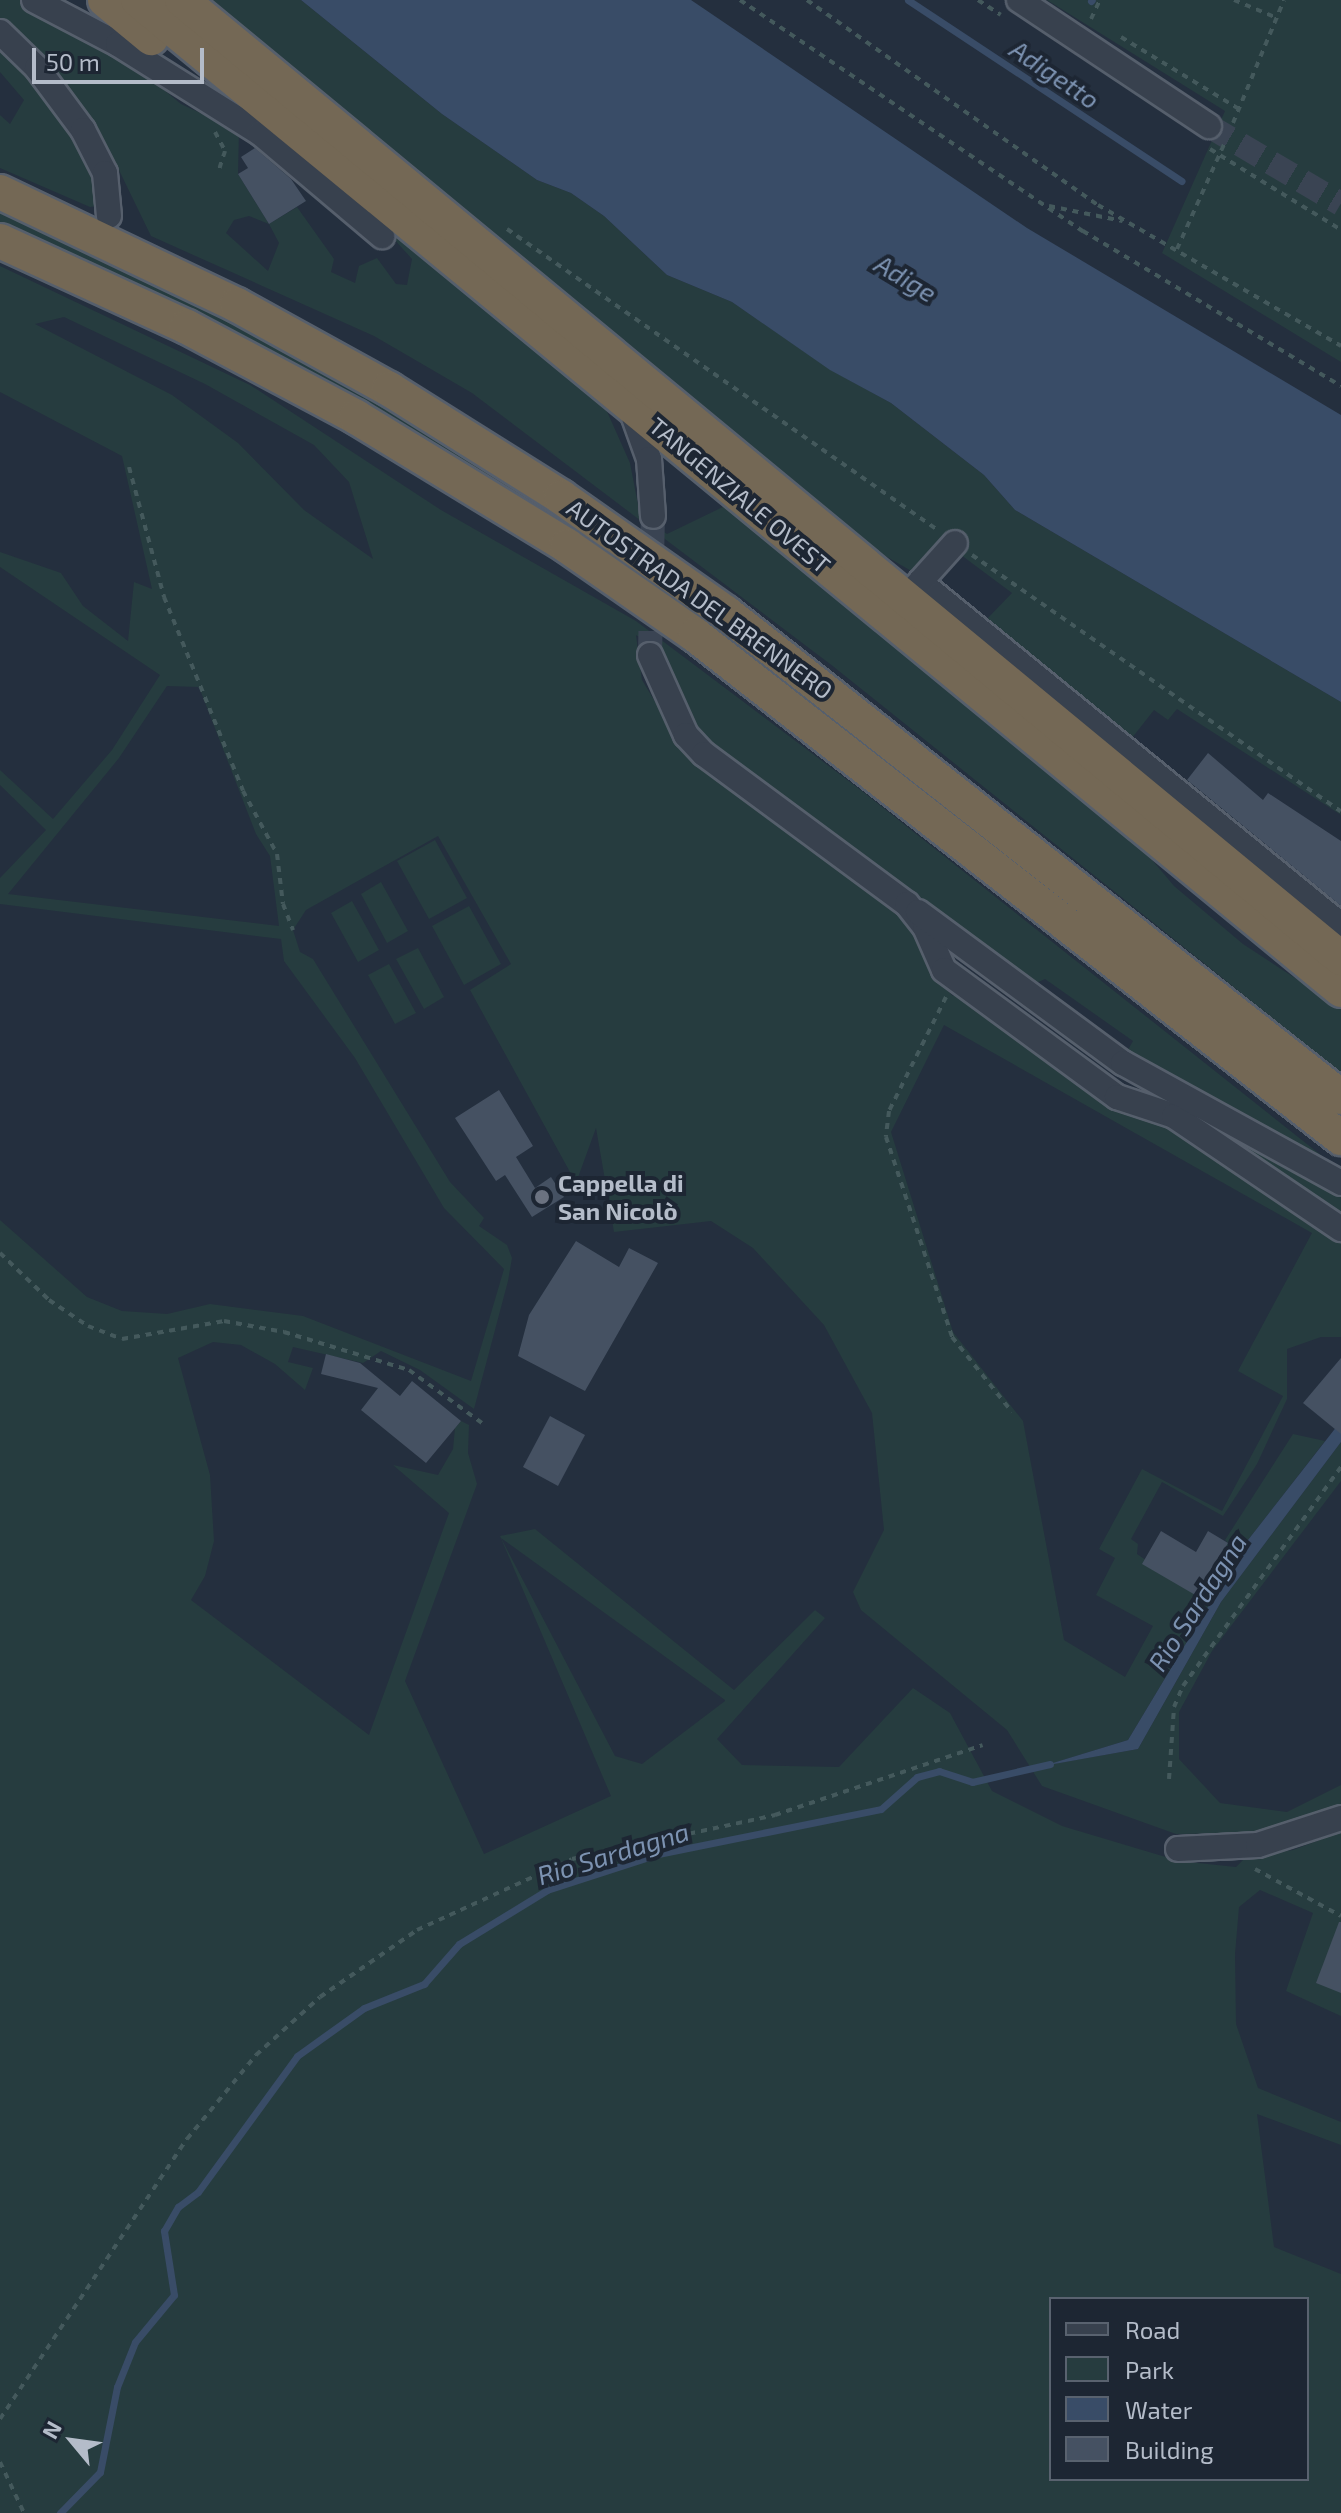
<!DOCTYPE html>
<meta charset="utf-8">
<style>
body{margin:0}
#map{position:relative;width:1341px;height:2513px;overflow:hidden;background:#242f3e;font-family:"Exo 2",sans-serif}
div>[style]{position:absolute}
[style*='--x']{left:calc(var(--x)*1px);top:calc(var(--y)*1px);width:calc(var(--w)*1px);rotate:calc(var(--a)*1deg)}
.green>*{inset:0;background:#263c3f}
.water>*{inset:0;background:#394c67}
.stream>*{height:7px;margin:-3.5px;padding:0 3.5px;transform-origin:3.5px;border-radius:3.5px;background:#394c67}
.building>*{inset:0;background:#455162}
.minor-tunnel>*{height:24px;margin-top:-12px;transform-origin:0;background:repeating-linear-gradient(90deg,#3a4453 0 24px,transparent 0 36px)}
.path>*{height:4px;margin-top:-2px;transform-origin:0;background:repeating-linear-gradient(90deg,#44595c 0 6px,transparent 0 12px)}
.roads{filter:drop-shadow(2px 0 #565f6c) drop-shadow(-2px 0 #565f6c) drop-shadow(0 2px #565f6c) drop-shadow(0 -2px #565f6c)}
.minor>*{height:24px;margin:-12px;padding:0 12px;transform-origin:12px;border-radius:12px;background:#38414e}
.highway>*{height:34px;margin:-17px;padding:0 17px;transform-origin:17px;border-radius:17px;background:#746855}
.dots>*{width:22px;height:22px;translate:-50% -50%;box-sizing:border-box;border:4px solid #1d2633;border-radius:50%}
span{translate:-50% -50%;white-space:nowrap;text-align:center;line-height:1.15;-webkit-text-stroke:8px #1d2633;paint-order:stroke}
.street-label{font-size:24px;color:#b4bcc9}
.poi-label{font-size:24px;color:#b4bcc9;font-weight:700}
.left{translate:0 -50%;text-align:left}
.water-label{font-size:26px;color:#7c92b1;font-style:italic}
.legend{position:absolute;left:1049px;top:2297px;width:260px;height:184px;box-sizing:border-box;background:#1d2633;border:2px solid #59626f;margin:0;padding:10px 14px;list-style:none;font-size:24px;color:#b4bcc9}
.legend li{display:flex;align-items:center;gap:16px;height:40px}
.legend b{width:40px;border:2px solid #59626f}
.north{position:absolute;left:32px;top:2401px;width:80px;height:80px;-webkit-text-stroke:6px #1d2633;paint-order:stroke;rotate:299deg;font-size:22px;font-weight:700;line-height:32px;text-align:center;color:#b4bcc9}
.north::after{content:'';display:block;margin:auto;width:28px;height:36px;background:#b4bcc9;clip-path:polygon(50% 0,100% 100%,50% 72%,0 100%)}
.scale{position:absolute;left:32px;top:48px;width:172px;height:36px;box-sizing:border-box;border:4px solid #b4bcc9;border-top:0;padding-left:10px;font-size:24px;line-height:28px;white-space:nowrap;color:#b4bcc9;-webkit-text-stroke:6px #1d2633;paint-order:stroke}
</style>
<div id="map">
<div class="green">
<div style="clip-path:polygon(evenodd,0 0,22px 0,139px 69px,181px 104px,239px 131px,238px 174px,269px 224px,297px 207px,334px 259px,331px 272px,355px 283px,359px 266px,377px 258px,396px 284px,407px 285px,412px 259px,392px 237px,398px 231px,605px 407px,630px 463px,640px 515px,667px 534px,729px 504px,1127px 830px,1174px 886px,1243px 944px,1341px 1008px,1341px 1073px,834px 667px,472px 393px,374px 336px,151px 236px,117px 166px,52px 76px,0 18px,0 0,249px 216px,269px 224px,279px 243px,268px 271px,226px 233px,234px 220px,249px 216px)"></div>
<div style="clip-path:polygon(197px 0,301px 0,442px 114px,537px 180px,571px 193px,604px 216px,667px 275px,732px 302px,831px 370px,891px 403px,984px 475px,1015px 510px,1341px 702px,1341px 815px,1177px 709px,1168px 720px,1154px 710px,1128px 743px,983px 623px,1012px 593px,957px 552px,913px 572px,844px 532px)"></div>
<div style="clip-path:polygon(1047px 0,1341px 0,1341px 362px,1162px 253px,1225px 111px)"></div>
<div style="clip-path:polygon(0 40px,91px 162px,98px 206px,90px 207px,0 168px,0 115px,10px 124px,24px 100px,0 72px)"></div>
<div style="clip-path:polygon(0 206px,208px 306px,464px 451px,698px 608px,1040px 880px,707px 628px,0 229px)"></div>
<div style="clip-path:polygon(evenodd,0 266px,250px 385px,441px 510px,636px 621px,862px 791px,1341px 1171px,1125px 1055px,1133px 1041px,1045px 979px,1032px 985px,929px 909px,918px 894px,892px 881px,729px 759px,691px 723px,665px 655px,636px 635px,642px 680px,680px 743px,907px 923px,941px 984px,953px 996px,960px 992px,1165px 1119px,1341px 1239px,1341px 1337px,1321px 1337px,1287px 1349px,1287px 1399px,1257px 1464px,1223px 1516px,1162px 1482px,1131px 1539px,1138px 1544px,1137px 1554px,1197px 1595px,1228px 1543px,1225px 1540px,1293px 1434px,1325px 1441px,1248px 1540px,1128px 1740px,1047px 1765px,1138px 1749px,1221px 1602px,1341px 1442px,1341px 1481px,1212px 1651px,1179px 1712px,1179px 1759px,1220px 1803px,1287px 1812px,1341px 1785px,1341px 1804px,1296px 1823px,1246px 1833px,1176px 1834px,1042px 1786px,1007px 1730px,861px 1610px,853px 1592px,884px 1530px,872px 1413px,824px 1325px,753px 1248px,711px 1221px,614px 1232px,596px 1128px,576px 1183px,470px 990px,511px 964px,438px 836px,306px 910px,293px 930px,300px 952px,313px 959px,450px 1182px,484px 1218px,479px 1226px,507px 1245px,512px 1258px,508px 1281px,474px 1409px,420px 1370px,381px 1351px,363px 1363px,293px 1347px,288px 1362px,313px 1368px,305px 1390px,275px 1364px,241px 1345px,213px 1342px,178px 1358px,210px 1475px,214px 1541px,205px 1576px,191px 1600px,369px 1735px,449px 1513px,393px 1465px,438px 1475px,453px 1449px,455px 1428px,461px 1421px,469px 1425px,468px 1453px,477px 1484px,405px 1681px,484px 1854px,611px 1796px,500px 1536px,535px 1529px,734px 1690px,815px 1610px,825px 1618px,717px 1739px,742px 1765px,839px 1767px,913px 1688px,950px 1713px,992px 1791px,1062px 1826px,1179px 1861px,1236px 1867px,1246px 1857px,1293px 1850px,1341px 1832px,1341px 2016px,1286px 1991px,1313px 1913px,1260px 1890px,1239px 1907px,1235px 1954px,1236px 2024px,1258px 2088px,1341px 2122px,1341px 2145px,1257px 2114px,1274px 2247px,1341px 2274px,1341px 2513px,0 2513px,0 1220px,87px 1297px,122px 1311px,167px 1314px,210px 1304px,303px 1316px,471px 1381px,504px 1269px,444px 1208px,355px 1058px,284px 961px,281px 939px,0 904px,0 878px,46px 830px,0 785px,0 770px,53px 819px,112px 750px,160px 675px,0 567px,0 552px,61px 573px,83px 606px,128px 641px,134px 582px,152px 589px,122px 456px,0 392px,0 266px,64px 317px,205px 384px,314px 445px,349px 482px,373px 559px,304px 510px,238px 443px,172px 395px,35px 324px,64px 317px,0 266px,167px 686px,199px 687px,256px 834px,270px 856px,279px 926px,8px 894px,119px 758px,167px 686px,0 266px,944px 1025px,1312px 1233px,1238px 1371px,1283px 1396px,1222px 1511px,1142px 1469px,1099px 1549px,1115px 1558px,1096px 1595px,1153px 1626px,1125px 1677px,1064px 1640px,1023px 1421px,953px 1332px,891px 1132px,944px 1025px,0 266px,501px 1538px,725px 1700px,725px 1701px,642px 1764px,615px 1756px,501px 1538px,0 266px,1051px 2299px,1307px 2299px,1307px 2479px,1051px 2479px,1051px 2299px)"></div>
<div style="clip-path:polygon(435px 840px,467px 898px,429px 919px,397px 861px)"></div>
<div style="clip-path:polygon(381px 882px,408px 931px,387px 943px,361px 894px)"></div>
<div style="clip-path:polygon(352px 901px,379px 950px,358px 962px,331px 913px)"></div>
<div style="clip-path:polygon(469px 906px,501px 964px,464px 985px,432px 926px)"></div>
<div style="clip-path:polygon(418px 948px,444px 997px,424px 1009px,396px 959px)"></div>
<div style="clip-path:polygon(389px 964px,416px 1013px,395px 1024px,368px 975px)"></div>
<div style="clip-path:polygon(1189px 1114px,1341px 1195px,1341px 1219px)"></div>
</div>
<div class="water">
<div style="clip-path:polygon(301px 0,691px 0,1027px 228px,1341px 415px,1341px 702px,1015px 510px,984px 475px,891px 403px,830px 370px,732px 302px,667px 275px,604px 216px,571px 193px,537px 180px,442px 114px)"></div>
<div style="clip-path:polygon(1341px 1421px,1341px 1442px,1221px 1602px,1138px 1749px,1043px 1766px,1128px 1740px,1248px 1540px)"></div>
</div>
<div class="stream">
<div style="--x:908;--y:0;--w:328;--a:33.5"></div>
<div style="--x:1091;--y:1;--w:1;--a:-45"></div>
<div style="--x:60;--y:2513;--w:57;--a:-45.7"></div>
<div style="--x:100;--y:2472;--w:87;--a:-78.7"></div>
<div style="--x:117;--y:2387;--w:48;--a:-68.2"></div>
<div style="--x:135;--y:2342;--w:61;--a:-50.3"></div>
<div style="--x:174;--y:2295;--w:65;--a:-98.9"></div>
<div style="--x:164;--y:2231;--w:28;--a:-60"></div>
<div style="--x:178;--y:2207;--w:25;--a:-37"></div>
<div style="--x:198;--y:2192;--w:168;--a:-53.9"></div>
<div style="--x:297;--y:2056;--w:82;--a:-35.6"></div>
<div style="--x:364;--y:2008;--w:65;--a:-21.8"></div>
<div style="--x:424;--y:1984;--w:53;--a:-48.8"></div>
<div style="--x:459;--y:1944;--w:103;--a:-31.5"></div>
<div style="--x:547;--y:1890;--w:117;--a:-18"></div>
<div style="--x:658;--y:1854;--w:227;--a:-11.4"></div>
<div style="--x:881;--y:1809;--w:48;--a:-41.6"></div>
<div style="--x:917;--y:1777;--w:23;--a:-15"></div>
<div style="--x:939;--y:1771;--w:35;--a:18"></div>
<div style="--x:972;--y:1782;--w:80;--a:-13"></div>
</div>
<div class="building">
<div style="clip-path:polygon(255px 148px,291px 179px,306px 201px,269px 224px,238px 174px,248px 168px,241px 157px)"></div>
<div style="clip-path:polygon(1208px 753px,1263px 800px,1268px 793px,1341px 841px,1341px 906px,1187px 780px)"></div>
<div style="clip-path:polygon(499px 1090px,533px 1146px,516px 1157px,535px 1188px,551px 1177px,564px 1197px,532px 1217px,505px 1175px,496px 1181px,455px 1118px)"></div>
<div style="clip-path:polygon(576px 1241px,619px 1267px,629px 1248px,658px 1263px,585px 1391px,518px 1356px,529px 1315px)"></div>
<div style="clip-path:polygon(326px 1354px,360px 1363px,400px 1396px,412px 1381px,461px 1421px,426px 1463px,361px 1410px,378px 1388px,321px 1374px)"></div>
<div style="clip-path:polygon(1341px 1358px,1341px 1434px,1303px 1403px)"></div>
<div style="clip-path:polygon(550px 1416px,585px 1435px,558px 1486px,523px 1467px)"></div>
<div style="clip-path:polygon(1161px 1531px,1196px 1552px,1208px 1531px,1228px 1543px,1197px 1596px,1142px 1564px)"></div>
<div style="clip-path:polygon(1339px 1922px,1341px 1922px,1341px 1993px,1316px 1983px)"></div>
</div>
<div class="minor-tunnel">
<div style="--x:1209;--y:126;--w:153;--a:30.6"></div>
<div style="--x:650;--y:655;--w:139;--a:-88.8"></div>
</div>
<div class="path">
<div style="--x:740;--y:0;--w:414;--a:34"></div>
<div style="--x:1083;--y:231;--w:301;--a:31"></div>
<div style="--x:807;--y:0;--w:356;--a:35.2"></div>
<div style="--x:1098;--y:205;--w:281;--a:30.1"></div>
<div style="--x:978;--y:0;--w:27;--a:33"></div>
<div style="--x:1234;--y:0;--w:47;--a:22.7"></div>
<div style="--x:1091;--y:19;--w:21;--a:-65"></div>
<div style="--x:1121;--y:37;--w:138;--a:31.4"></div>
<div style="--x:1233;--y:123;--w:133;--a:-67.5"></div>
<div style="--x:215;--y:132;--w:21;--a:62"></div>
<div style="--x:225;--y:151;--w:20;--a:108"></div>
<div style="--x:1210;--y:149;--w:154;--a:31.7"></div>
<div style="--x:1049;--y:206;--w:75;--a:11.6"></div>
<div style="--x:507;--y:229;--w:527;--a:34.96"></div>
<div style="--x:1177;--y:249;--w:117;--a:-65.8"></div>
<div style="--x:129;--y:467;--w:135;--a:74.9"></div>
<div style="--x:164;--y:597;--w:209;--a:67.8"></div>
<div style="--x:243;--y:791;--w:72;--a:61.6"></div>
<div style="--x:277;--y:854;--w:50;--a:83.2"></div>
<div style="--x:283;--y:904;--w:28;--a:69"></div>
<div style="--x:972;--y:555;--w:449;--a:34.8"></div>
<div style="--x:946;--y:997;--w:127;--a:116.6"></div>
<div style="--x:889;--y:1111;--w:26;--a:97"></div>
<div style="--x:886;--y:1137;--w:211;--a:71.7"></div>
<div style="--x:952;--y:1337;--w:96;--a:51.3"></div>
<div style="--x:0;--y:1253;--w:68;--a:43.8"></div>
<div style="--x:49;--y:1300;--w:47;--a:33.7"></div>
<div style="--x:88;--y:1326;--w:36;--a:21"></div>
<div style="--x:122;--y:1339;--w:104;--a:-10"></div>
<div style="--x:224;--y:1321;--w:61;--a:10.4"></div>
<div style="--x:284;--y:1332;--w:131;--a:16.9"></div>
<div style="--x:409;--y:1370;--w:90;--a:36"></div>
<div style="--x:1169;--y:1779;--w:72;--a:-86"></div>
<div style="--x:1174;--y:1707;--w:23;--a:-67"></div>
<div style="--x:1183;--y:1686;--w:270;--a:-54.2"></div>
<div style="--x:1255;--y:1869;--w:98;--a:28.7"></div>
<div style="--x:0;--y:2419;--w:337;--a:-56.3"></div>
<div style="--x:187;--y:2139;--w:109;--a:-50.6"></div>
<div style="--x:256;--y:2055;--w:86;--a:-42.2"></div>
<div style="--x:320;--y:1997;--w:118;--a:-34.6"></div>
<div style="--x:417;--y:1930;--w:170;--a:-24.6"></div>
<div style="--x:572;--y:1859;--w:208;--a:-12.2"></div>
<div style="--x:775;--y:1815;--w:219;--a:-18.6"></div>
<div style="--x:0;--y:2462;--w:56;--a:64.8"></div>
</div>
<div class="roads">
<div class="minor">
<div style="--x:34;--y:0;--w:95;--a:27.6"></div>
<div style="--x:118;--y:44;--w:168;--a:32.1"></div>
<div style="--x:260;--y:133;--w:160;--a:40.2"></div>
<div style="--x:1019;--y:0;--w:228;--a:33.6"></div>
<div style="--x:0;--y:32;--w:52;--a:44.2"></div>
<div style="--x:37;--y:68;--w:77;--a:53.4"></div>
<div style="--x:83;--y:130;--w:48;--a:62.9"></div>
<div style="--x:105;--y:173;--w:43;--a:84.7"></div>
<div style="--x:631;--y:409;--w:53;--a:70.2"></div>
<div style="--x:649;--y:459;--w:57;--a:86"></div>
<div style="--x:920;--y:582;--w:543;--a:39.17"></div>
<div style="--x:910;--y:593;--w:67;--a:-48"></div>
<div style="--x:650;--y:655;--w:88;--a:65.8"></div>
<div style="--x:686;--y:735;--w:26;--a:47"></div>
<div style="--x:704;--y:754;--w:252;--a:36.5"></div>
<div style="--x:907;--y:904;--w:29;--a:52"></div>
<div style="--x:925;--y:927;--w:47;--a:66.2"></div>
<div style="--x:944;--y:970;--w:215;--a:36.3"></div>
<div style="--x:1117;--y:1097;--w:60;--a:18.4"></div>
<div style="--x:1174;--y:1116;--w:202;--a:34.1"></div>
<div style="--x:918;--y:912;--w:255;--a:36.4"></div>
<div style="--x:1123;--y:1063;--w:249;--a:28.8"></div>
<div style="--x:1178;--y:1849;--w:80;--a:-2.9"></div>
<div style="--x:1258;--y:1845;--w:87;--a:-18"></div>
</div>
<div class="highway">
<div style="--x:105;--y:0;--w:60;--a:39.6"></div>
<div style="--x:138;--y:0;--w:1558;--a:39.45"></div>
<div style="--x:182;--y:0;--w:1504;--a:39.58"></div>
<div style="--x:0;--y:192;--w:263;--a:25.5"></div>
<div style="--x:237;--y:305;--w:174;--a:28.9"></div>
<div style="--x:389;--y:389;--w:203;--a:32.1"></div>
<div style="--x:561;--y:497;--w:202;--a:35.1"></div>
<div style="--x:726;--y:613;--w:783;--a:38.2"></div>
<div style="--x:0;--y:241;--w:206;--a:24.7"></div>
<div style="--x:187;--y:327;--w:191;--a:28"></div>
<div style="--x:356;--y:417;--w:247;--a:31.4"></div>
<div style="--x:567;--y:546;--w:156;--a:34.8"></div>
<div style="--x:695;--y:635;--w:819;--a:37.91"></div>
</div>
</div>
<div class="dots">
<div style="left:542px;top:1197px;background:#6b7280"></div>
</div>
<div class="street-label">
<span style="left:740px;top:495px;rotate:40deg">TANGENZIALE OVEST</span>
<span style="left:700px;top:599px;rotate:36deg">AUTOSTRADA DEL BRENNERO</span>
</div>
<div class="poi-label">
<span class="left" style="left:558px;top:1197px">Cappella di<br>San Nicolò</span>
</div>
<div class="water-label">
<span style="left:1055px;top:74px;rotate:34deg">Adigetto</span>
<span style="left:906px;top:278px;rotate:31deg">Adige</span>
<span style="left:1197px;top:1602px;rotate:-57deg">Rio Sardagna</span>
<span style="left:613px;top:1853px;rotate:-17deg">Rio Sardagna</span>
</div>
<ul class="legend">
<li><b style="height:10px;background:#38414e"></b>Road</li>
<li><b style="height:22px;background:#263c3f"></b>Park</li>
<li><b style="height:22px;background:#394c67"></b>Water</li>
<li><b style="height:22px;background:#455162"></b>Building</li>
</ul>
<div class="north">N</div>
<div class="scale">50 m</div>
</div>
